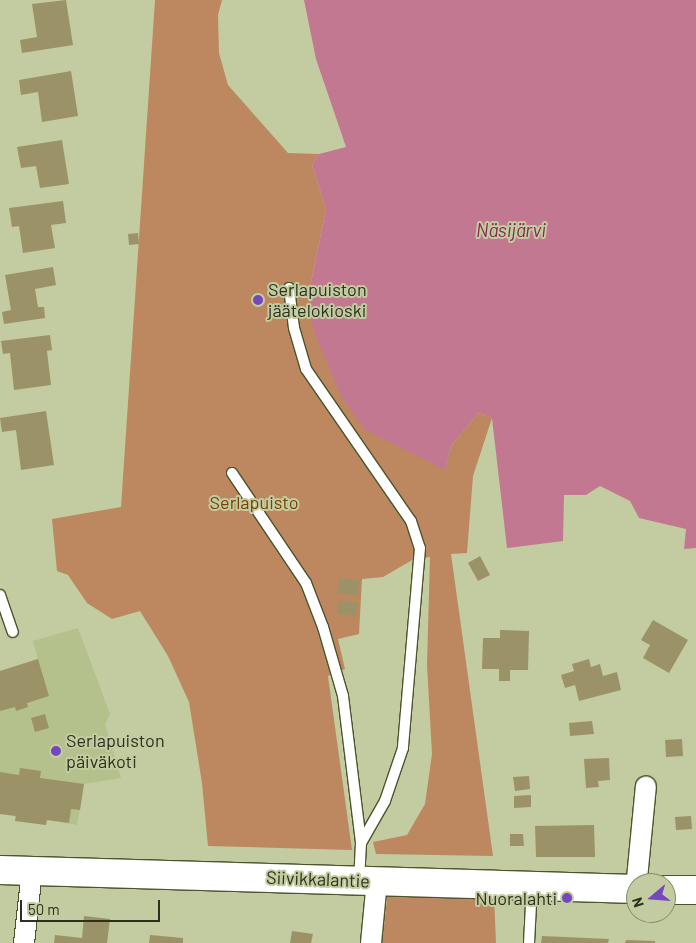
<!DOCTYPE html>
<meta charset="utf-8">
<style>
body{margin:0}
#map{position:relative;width:696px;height:943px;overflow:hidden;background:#c2cca0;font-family:Barlow,sans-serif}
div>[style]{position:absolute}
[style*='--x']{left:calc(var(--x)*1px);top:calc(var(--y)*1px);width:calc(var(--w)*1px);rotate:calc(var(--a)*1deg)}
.built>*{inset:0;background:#b5c18d}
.green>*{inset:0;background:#bd885f}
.water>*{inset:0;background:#c37891}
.building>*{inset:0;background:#9b9267}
.roads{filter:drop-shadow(1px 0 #4c542c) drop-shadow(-1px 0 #4c542c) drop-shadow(0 1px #4c542c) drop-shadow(0 -1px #4c542c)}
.service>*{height:10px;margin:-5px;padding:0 5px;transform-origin:5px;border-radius:5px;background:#fff}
.minor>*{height:20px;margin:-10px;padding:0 10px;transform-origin:10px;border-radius:10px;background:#fff}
.secondary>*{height:28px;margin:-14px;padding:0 14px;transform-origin:14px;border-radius:14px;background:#fff}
.dots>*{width:14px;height:14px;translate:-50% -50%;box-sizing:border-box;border:2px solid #c2cca0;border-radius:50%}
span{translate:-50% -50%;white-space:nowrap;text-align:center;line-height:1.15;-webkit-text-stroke:4px #c2cca0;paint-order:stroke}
.poi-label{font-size:18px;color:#2c301e}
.left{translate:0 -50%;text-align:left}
.right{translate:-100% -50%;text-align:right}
.park-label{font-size:18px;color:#7a4102}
.street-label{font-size:18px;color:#2c301e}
.water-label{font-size:19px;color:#852a50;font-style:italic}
.north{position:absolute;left:626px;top:873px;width:50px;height:50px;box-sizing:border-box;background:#c2cca0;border:1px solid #868e6c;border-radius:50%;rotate:252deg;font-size:14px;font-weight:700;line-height:20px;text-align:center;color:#2c301e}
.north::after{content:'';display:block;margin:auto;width:18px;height:22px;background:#7646be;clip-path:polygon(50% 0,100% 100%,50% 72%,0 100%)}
.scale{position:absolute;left:20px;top:900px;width:140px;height:22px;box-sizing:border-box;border:2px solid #2c301e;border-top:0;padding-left:6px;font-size:15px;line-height:18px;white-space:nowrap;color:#2c301e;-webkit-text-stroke:4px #c2cca0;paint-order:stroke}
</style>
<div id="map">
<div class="built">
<div style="clip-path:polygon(78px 628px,110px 714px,105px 724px,121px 778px,84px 784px,77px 825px,47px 820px,46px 825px,15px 821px,15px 816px,0 814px,0 671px,38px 659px,33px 641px)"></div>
</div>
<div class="green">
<div style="clip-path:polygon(155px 0,222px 0,218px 15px,219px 53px,228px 85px,288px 153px,319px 154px,312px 165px,326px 209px,309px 292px,445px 469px,451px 446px,478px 413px,492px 418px,473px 476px,467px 553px,451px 554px,493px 856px,376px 854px,373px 842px,407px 835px,425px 804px,432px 754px,427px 665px,430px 557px,414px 559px,383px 577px,362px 579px,359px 634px,338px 639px,345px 669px,328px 676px,352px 850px,208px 846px,202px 783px,189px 702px,168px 656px,140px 611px,112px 619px,87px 603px,68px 575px,57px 571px,52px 519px,121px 507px)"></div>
<div style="clip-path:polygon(388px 890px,494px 896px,496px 943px,382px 943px)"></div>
</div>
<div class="water">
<div style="clip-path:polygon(304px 0,696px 0,696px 548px,684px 549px,686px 529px,639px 518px,630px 501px,600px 486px,586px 495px,564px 495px,563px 541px,507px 548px,492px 418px,478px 413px,451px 446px,445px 470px,365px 430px,341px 396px,313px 329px,309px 292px,326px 209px,312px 165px,319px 154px,346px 147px,316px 59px)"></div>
</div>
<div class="building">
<div style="clip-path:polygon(66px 0,73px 45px,22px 53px,20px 40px,37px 37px,32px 4px)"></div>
<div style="clip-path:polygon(71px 71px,78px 116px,42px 122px,38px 92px,21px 95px,19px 80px)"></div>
<div style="clip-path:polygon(62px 140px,69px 184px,40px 188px,36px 166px,21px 168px,17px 147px)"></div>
<div style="clip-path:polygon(63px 201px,66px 223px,51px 225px,55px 248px,23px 253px,19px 226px,12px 227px,9px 208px)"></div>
<div style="clip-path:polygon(138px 233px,139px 244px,129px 245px,128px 234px)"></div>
<div style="clip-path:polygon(53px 267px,56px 285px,35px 289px,38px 307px,44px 307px,45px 318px,4px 324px,2px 312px,11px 310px,5px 275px)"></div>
<div style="clip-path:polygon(261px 293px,263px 306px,255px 307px,252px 295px)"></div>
<div style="clip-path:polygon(50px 335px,52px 350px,47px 351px,51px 385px,14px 390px,10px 353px,3px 354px,1px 341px)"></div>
<div style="clip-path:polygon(46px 411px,54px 465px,21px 470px,16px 430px,2px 432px,0 418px)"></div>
<div style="clip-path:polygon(480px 556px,490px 575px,478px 581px,468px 563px)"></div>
<div style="clip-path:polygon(339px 578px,359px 580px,358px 595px,338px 594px)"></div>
<div style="clip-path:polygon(339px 601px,357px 602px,356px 616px,338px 614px)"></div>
<div style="clip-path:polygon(653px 620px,688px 640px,669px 673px,643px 658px,650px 645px,641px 640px)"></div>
<div style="clip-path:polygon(500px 630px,529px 631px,528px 670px,510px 670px,510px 681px,499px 681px,499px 669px,482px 669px,483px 638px,500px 638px)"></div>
<div style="clip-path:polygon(38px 659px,49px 696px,27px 703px,28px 707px,16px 711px,15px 707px,0 711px,0 671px)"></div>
<div style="clip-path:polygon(589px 659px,591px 667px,600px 664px,603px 676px,617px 672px,621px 690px,579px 701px,575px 685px,565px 688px,561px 675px,574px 671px,572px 664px)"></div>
<div style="clip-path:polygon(45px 714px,49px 728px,35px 732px,31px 718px)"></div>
<div style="clip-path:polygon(592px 721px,594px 734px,570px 736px,569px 723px)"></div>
<div style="clip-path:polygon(682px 739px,683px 756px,666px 757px,665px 740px)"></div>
<div style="clip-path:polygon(609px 758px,610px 780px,598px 781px,599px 787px,586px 788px,584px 759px)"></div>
<div style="clip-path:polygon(20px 768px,41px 771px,40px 778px,84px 784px,80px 810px,71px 809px,69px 823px,47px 820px,46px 825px,15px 821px,16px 816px,0 814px,0 772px,19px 775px)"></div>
<div style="clip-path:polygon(529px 776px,530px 789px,515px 791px,513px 777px)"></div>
<div style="clip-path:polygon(531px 795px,531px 807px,514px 808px,514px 796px)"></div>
<div style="clip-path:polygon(691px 816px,692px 829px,676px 830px,675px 817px)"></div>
<div style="clip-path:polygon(594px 825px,595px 857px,536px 857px,535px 826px)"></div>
<div style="clip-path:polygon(510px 834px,523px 834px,524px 846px,510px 846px)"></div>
<div style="clip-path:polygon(84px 916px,110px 919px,107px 943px,54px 943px,55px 935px,82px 938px)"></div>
<div style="clip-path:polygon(292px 931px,313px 934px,311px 943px,290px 943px)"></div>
<div style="clip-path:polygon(150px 935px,183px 938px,183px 943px,149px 943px)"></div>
<div style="clip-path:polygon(542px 936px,609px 939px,608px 943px,541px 943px)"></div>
<div style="clip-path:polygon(626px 940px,655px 941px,655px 943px,625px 943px)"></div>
</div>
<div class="roads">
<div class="service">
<div style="--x:289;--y:288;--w:40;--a:82.9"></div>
<div style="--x:294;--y:328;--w:43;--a:73.7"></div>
<div style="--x:306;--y:369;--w:185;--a:55.4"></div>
<div style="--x:411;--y:521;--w:28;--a:72"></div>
<div style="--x:420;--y:548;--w:201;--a:94.9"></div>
<div style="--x:403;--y:748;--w:56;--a:108.8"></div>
<div style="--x:385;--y:801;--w:48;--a:119.7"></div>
<div style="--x:361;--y:843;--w:36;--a:93"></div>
<div style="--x:232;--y:473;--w:133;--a:56.1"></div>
<div style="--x:306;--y:583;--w:47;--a:68.9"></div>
<div style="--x:323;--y:627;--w:72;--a:73.8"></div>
<div style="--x:343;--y:696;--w:148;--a:83"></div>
<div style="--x:0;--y:595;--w:39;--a:71"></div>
<div style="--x:529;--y:943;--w:57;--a:-87"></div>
</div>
<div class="minor">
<div style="--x:636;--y:889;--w:103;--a:-84.5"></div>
<div style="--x:24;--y:943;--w:71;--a:-83.6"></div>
<div style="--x:371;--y:943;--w:62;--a:-84.5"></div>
</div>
<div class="secondary">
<div style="--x:0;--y:870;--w:636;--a:1.71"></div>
<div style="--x:666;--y:890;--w:30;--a:0"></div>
</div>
</div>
<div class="dots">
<div style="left:258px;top:300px;background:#7646be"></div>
<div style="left:56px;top:751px;background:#7646be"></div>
<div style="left:567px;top:898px;background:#7646be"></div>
</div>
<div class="poi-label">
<span class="left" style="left:268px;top:300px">Serlapuiston<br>jäätelokioski</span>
<span class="left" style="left:66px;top:751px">Serlapuiston<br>päiväkoti</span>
<span class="right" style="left:557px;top:898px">Nuoralahti</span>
</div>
<div class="park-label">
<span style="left:254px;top:502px">Serlapuisto</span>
</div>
<div class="street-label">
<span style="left:318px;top:879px;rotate:2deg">Siivikkalantie</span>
</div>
<div class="water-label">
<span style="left:511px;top:230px">Näsijärvi</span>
</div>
<div class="north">N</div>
<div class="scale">50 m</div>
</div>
